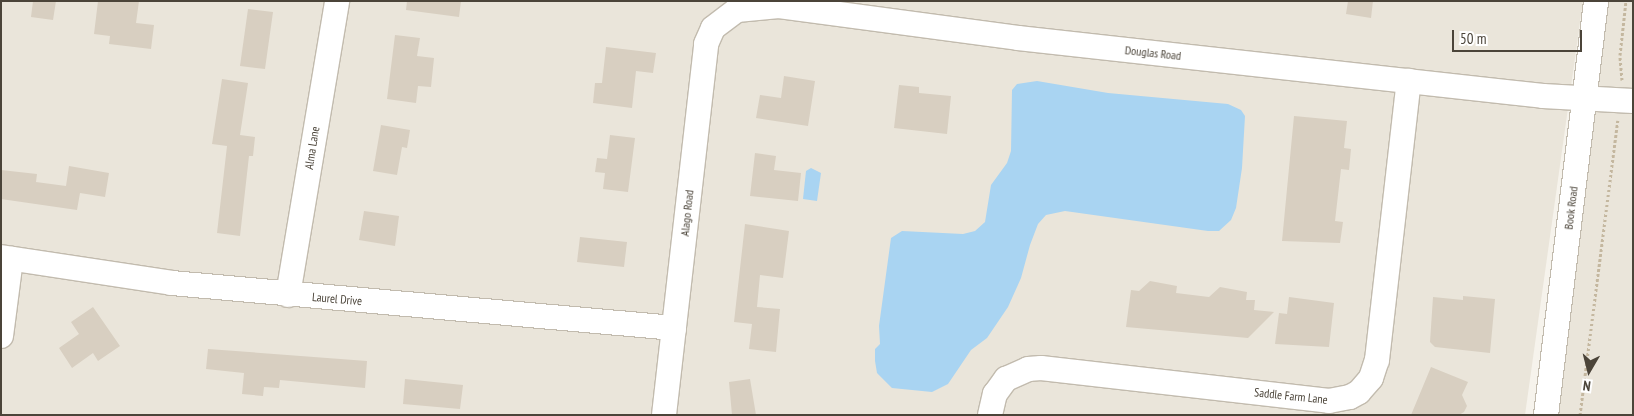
<!DOCTYPE html>
<style>
body{margin:0}
#map{position:relative;width:1634px;height:416px;overflow:hidden;background:#f6f3ec;font-family:"PT Sans Narrow",sans-serif}
div>[style]{position:absolute}
[style*='--x']{left:calc(var(--x)*1px);top:calc(var(--y)*1px);width:calc(var(--w)*1px);rotate:calc(var(--a)*1deg)}
.residential>*{inset:0;background:#eae5da}
.water>*{inset:0;background:#a9d4f2}
.building>*{inset:0;background:#d8cfc1}
.path>*{height:3px;margin-top:-1.5px;transform-origin:0;background:repeating-linear-gradient(90deg,#c4b79f 0 2.5px,transparent 0 5px)}
.roads{filter:drop-shadow(1px 0 #c2bbae) drop-shadow(-1px 0 #c2bbae) drop-shadow(0 1px #c2bbae) drop-shadow(0 -1px #c2bbae)}
.minor>*{height:24px;margin:-12px;padding:0 12px;transform-origin:12px;border-radius:12px;background:#fff}
span{translate:-50% -50%;white-space:nowrap;text-align:center;line-height:1.15;-webkit-text-stroke:5px #fff;paint-order:stroke}
.street-label{font-size:12px;color:#4b4439}
.frame{position:absolute;inset:0;border:2px solid #4b4439;pointer-events:none}
.north{position:absolute;left:1564px;top:346px;width:50px;height:50px;-webkit-text-stroke:4px #fff;paint-order:stroke;rotate:188deg;font-size:14px;font-weight:700;line-height:20px;text-align:center;color:#4b4439}
.north::after{content:'';display:block;margin:auto;width:18px;height:22px;background:#4b4439;clip-path:polygon(50% 0,100% 100%,50% 72%,0 100%)}
.scale{position:absolute;left:1452px;top:30px;width:130px;height:22px;box-sizing:border-box;border:2px solid #4b4439;border-top:0;padding-left:6px;font-size:15px;line-height:18px;white-space:nowrap;color:#4b4439;-webkit-text-stroke:4px #fff;paint-order:stroke}
</style>
<div id="map">
<div class="residential">
<div style="clip-path:polygon(1px 1px,1583px 1px,1525px 415px,1px 415px)"></div>
<div style="clip-path:polygon(1607px 1px,1633px 1px,1633px 415px,1557px 415px)"></div>
</div>
<div class="water">
<div style="clip-path:polygon(1037px 81px,1108px 93px,1228px 104px,1241px 110px,1245px 116px,1242px 168px,1236px 208px,1231px 220px,1219px 231px,1208px 231px,1065px 211px,1046px 215px,1038px 224px,1030px 245px,1021px 278px,1008px 307px,987px 338px,971px 350px,948px 384px,932px 392px,892px 388px,877px 373px,875px 361px,875px 349px,880px 344px,879px 326px,891px 238px,902px 231px,963px 234px,975px 231px,985px 222px,991px 185px,1007px 163px,1011px 151px,1012px 90px,1017px 84px)"></div>
<div style="clip-path:polygon(811px 168px,821px 173px,817px 201px,803px 199px,806px 171px)"></div>
</div>
<div class="building">
<div style="clip-path:polygon(33px 1px,56px 1px,53px 20px,31px 17px)"></div>
<div style="clip-path:polygon(98px 1px,139px 1px,136px 23px,154px 25px,151px 49px,109px 44px,110px 36px,94px 34px)"></div>
<div style="clip-path:polygon(407px 1px,461px 1px,459px 17px,406px 10px)"></div>
<div style="clip-path:polygon(1348px 1px,1373px 1px,1371px 18px,1346px 14px)"></div>
<div style="clip-path:polygon(248px 9px,273px 12px,265px 69px,240px 66px)"></div>
<div style="clip-path:polygon(395px 35px,420px 38px,417px 56px,434px 58px,431px 87px,418px 86px,416px 103px,387px 99px)"></div>
<div style="clip-path:polygon(606px 47px,656px 53px,653px 73px,636px 71px,632px 108px,593px 103px,595px 83px,602px 83px)"></div>
<div style="clip-path:polygon(784px 76px,815px 81px,808px 126px,756px 118px,760px 95px,781px 98px)"></div>
<div style="clip-path:polygon(222px 79px,248px 83px,240px 135px,255px 137px,253px 156px,249px 156px,240px 236px,217px 233px,227px 146px,212px 144px)"></div>
<div style="clip-path:polygon(899px 85px,919px 87px,919px 93px,951px 96px,947px 134px,894px 128px)"></div>
<div style="clip-path:polygon(1294px 116px,1347px 121px,1344px 148px,1351px 149px,1349px 170px,1341px 169px,1335px 221px,1343px 222px,1340px 243px,1282px 241px)"></div>
<div style="clip-path:polygon(381px 125px,410px 130px,407px 148px,402px 147px,397px 175px,373px 171px)"></div>
<div style="clip-path:polygon(610px 135px,635px 138px,628px 192px,603px 189px,605px 173px,595px 172px,597px 158px,607px 159px)"></div>
<div style="clip-path:polygon(755px 153px,776px 156px,774px 170px,801px 173px,798px 201px,750px 196px)"></div>
<div style="clip-path:polygon(69px 166px,109px 173px,105px 197px,80px 193px,77px 210px,1px 199px,1px 170px,37px 174px,36px 182px,66px 186px)"></div>
<div style="clip-path:polygon(364px 211px,399px 216px,395px 246px,359px 240px)"></div>
<div style="clip-path:polygon(745px 224px,789px 231px,783px 278px,760px 275px,757px 307px,780px 309px,776px 352px,749px 349px,752px 324px,734px 322px)"></div>
<div style="clip-path:polygon(580px 237px,627px 242px,624px 267px,577px 262px)"></div>
<div style="clip-path:polygon(1150px 281px,1177px 286px,1176px 293px,1209px 297px,1220px 287px,1247px 292px,1246px 300px,1255px 300px,1254px 310px,1274px 312px,1248px 338px,1126px 327px,1131px 290px,1139px 291px)"></div>
<div style="clip-path:polygon(1463px 296px,1495px 299px,1490px 353px,1435px 347px,1430px 342px,1433px 297px,1463px 300px)"></div>
<div style="clip-path:polygon(1289px 297px,1334px 303px,1329px 347px,1275px 344px,1279px 313px,1287px 314px)"></div>
<div style="clip-path:polygon(93px 307px,120px 346px,98px 361px,93px 353px,72px 368px,59px 348px,79px 334px,71px 322px)"></div>
<div style="clip-path:polygon(208px 349px,367px 361px,365px 388px,280px 380px,279px 388px,264px 387px,263px 396px,242px 394px,244px 373px,206px 369px)"></div>
<div style="clip-path:polygon(1431px 367px,1468px 382px,1462px 395px,1467px 406px,1464px 412px,1459px 415px,1411px 415px)"></div>
<div style="clip-path:polygon(405px 379px,463px 385px,460px 409px,403px 404px)"></div>
<div style="clip-path:polygon(750px 379px,756px 415px,732px 415px,729px 382px)"></div>
</div>
<div class="path">
<div style="--x:1622;--y:80;--w:25;--a:-95"></div>
<div style="--x:1620;--y:55;--w:54;--a:-83.7"></div>
<div style="--x:1580;--y:415;--w:297;--a:-82.7"></div>
</div>
<div class="roads">
<div class="minor">
<div style="--x:1;--y:257;--w:173;--a:8.6"></div>
<div style="--x:172;--y:283;--w:504;--a:5.12"></div>
<div style="--x:288;--y:295;--w:298;--a:-80.5"></div>
<div style="--x:1;--y:336;--w:78;--a:-82.6"></div>
<div style="--x:664;--y:415;--w:373;--a:-83.5"></div>
<div style="--x:706;--y:44;--w:17;--a:-66"></div>
<div style="--x:713;--y:28;--w:30;--a:-37"></div>
<div style="--x:737;--y:10;--w:42;--a:-5.4"></div>
<div style="--x:779;--y:6;--w:241;--a:7.6"></div>
<div style="--x:1018;--y:38;--w:528;--a:6.3"></div>
<div style="--x:1543;--y:96;--w:90;--a:3.2"></div>
<div style="--x:990;--y:415;--w:22;--a:-77"></div>
<div style="--x:995;--y:394;--w:19;--a:-54"></div>
<div style="--x:1006;--y:379;--w:24;--a:-24"></div>
<div style="--x:1028;--y:369;--w:13;--a:-4"></div>
<div style="--x:1041;--y:368;--w:290;--a:6.5"></div>
<div style="--x:1329;--y:401;--w:21;--a:-11"></div>
<div style="--x:1350;--y:397;--w:10;--a:-29"></div>
<div style="--x:1359;--y:392;--w:18;--a:-49"></div>
<div style="--x:1371;--y:378;--w:19;--a:-72"></div>
<div style="--x:1377;--y:360;--w:281;--a:-83.5"></div>
<div style="--x:1546;--y:415;--w:417;--a:-83.1"></div>
</div>
</div>
<div class="street-label">
<span style="left:1153px;top:53px;rotate:6deg">Douglas Road</span>
<span style="left:312px;top:148px;rotate:-81deg">Alma Lane</span>
<span style="left:1571px;top:208px;rotate:-83deg">Book Road</span>
<span style="left:687px;top:213px;rotate:-84deg">Alago Road</span>
<span style="left:337px;top:299px;rotate:5deg">Laurel Drive</span>
<span style="left:1291px;top:396px;rotate:6deg">Saddle Farm Lane</span>
</div>
<div class="frame"></div>
<div class="north">N</div>
<div class="scale">50 m</div>
</div>
